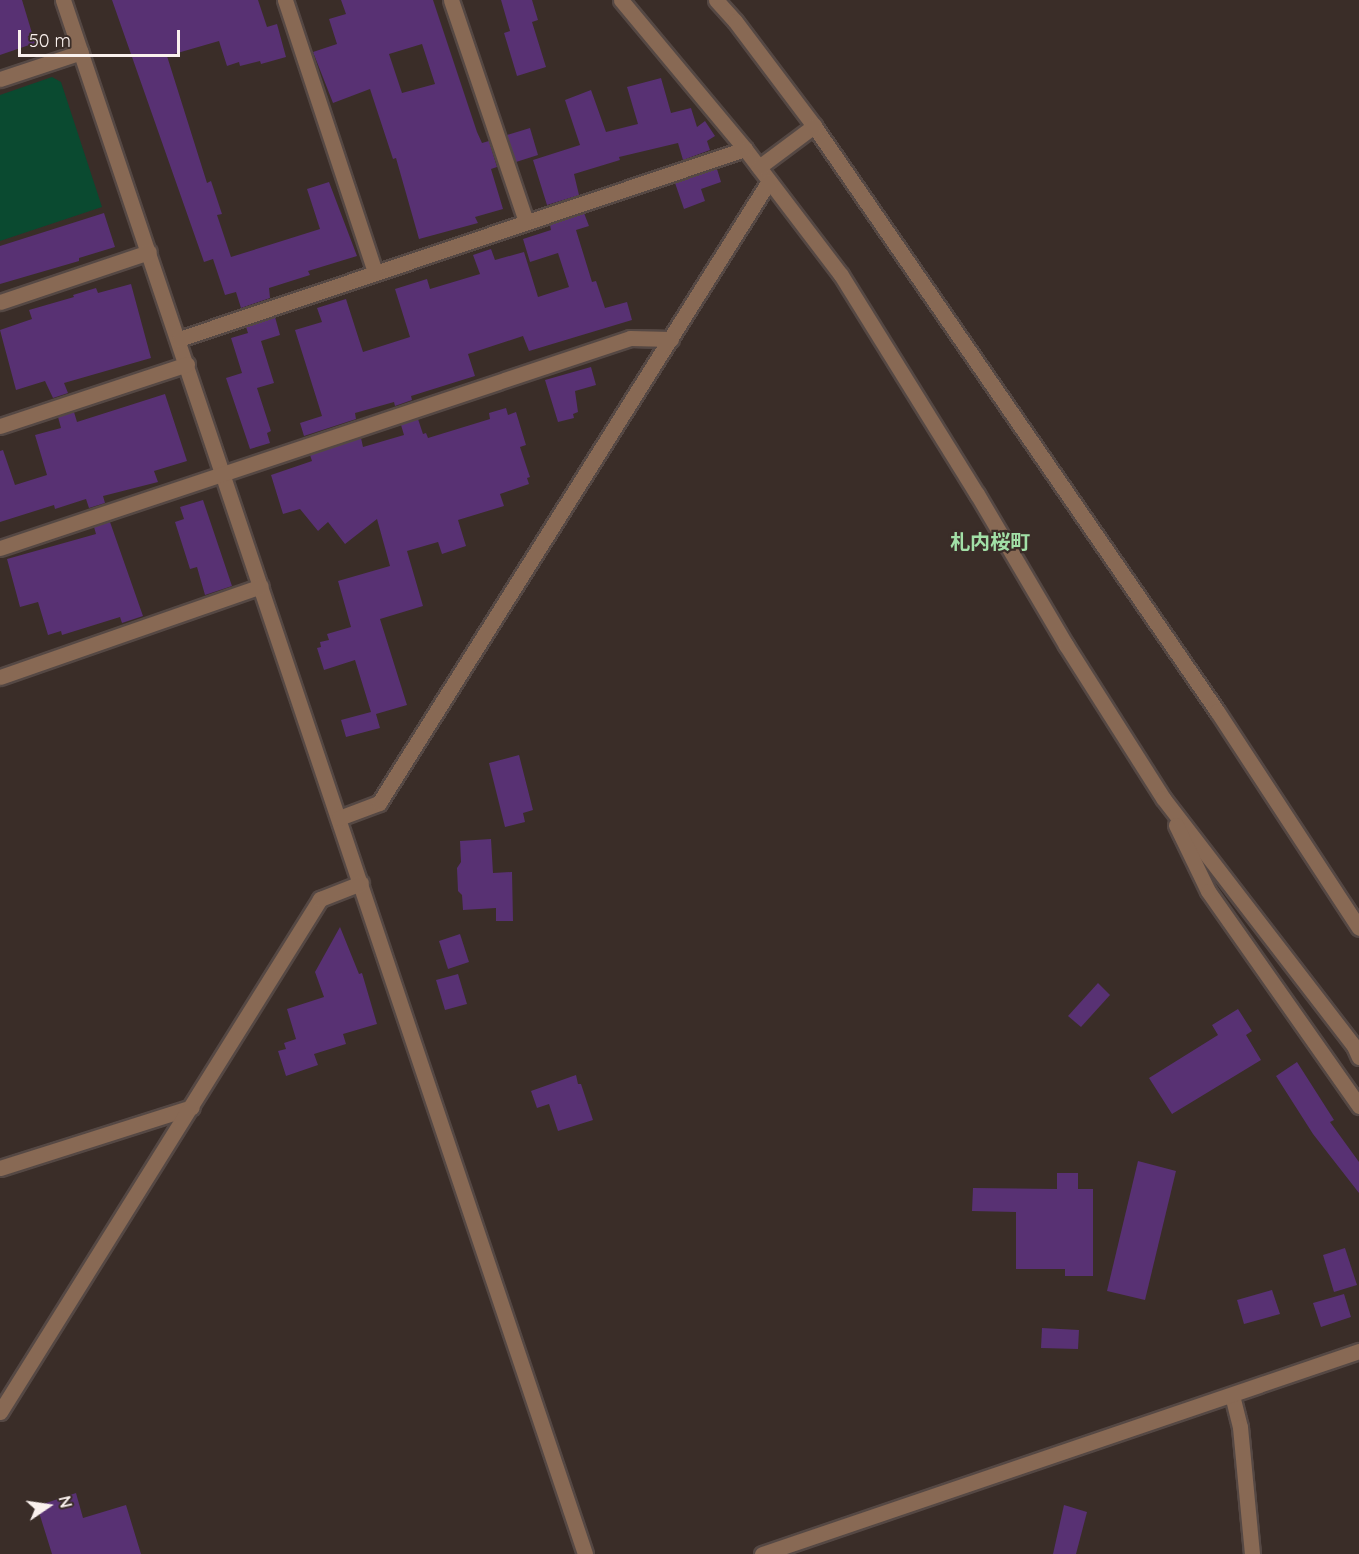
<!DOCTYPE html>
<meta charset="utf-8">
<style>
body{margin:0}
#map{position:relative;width:1359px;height:1554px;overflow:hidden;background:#3a2d28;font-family:Quicksand,"Noto Sans JP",sans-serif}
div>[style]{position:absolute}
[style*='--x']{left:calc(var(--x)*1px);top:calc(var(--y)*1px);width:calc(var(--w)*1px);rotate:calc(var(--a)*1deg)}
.green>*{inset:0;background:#0a4a30}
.building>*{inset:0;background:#583173}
.roads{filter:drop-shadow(2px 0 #554844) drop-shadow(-2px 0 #554844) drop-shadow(0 2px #554844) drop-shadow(0 -2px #554844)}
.minor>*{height:15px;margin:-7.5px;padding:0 7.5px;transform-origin:7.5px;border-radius:7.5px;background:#886954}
span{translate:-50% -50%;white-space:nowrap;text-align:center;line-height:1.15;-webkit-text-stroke:4.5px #3a2d28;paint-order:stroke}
.quarter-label{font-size:20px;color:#a2e0a7;font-weight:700}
.north{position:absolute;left:18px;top:1476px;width:60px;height:60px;-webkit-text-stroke:4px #3a2d28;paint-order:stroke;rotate:77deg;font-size:16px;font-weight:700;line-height:24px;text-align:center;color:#faf1ee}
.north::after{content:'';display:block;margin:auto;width:21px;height:27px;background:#faf1ee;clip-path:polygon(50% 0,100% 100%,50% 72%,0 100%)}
.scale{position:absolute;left:18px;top:30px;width:162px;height:27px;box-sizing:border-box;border:3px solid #faf1ee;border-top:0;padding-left:8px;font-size:18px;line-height:21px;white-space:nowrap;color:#faf1ee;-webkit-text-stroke:4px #3a2d28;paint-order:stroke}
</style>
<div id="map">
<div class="green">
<div style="clip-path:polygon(52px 77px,61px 82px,102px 207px,0 241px,0 95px)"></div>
</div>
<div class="building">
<div style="clip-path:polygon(0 0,22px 0,35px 43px,0 55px)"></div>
<div style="clip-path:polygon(112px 0,258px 0,267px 27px,277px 24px,286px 57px,261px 64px,260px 61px,240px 66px,239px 62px,227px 66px,219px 41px,167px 56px,207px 183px,211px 181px,222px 214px,217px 215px,231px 257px,320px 229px,307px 189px,329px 182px,357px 256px,308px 271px,310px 275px,269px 288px,270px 298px,241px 308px,236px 292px,225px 295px,213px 259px,204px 262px)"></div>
<div style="clip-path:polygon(evenodd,341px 0,433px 0,477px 132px,482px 143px,489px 141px,497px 167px,491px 169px,503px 209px,475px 217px,478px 223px,419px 239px,396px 158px,393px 159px,370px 89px,333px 103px,313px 52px,337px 44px,329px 19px,346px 14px,341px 0,422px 44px,435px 84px,402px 93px,389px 54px,422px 44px)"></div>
<div style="clip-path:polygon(501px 0,532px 0,538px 20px,532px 22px,546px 67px,517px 76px,504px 33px,510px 31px)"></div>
<div style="clip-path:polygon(661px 78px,671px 113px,691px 108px,697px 127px,705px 121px,715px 136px,707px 141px,710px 150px,683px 160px,678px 143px,619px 157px,620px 160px,574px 174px,579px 195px,547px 205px,533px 160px,580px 145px,565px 100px,591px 90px,606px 132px,638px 124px,627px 87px)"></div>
<div style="clip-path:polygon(530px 128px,538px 155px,516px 162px,507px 135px)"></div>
<div style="clip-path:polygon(717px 169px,721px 182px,701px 189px,705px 201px,684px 209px,675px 183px)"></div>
<div style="clip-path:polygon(104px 213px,115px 247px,79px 258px,79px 261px,0 284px,0 246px)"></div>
<div style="clip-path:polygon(584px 213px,589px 226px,576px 230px,592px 282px,596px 281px,605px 308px,627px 302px,632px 320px,529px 351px,523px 336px,468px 354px,475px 376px,411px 396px,412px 400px,395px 406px,394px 402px,355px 413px,356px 419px,304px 436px,300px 423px,322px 416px,295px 330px,322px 322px,317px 308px,346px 299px,363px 352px,410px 337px,395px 289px,427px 279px,430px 289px,480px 274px,473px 255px,491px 249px,495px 260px,524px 252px,538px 297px,569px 287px,558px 253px,530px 262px,523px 239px,551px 230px,550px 225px)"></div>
<div style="clip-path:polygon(131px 284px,151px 358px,64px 383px,68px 393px,53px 398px,45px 381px,16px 390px,0 330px,32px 319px,29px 310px,74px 297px,73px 295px,96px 288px,98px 293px)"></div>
<div style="clip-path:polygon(275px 317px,280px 335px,261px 341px,274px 383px,257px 388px,271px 431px,267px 433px,270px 443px,250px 449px,226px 378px,242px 373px,231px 338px,248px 333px,246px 327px)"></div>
<div style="clip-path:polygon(591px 367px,596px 385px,575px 391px,578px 412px,573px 414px,574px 418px,558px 422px,545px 380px)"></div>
<div style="clip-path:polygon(165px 394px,187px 461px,154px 471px,158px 482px,103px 496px,105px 503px,89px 508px,86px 499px,55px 509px,54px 505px,0 522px,0 451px,3px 450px,15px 485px,47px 475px,35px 435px,61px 428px,58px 417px,74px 412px,77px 422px)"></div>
<div style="clip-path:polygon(506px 408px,508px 415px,516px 412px,526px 445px,520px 447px,530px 477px,527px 478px,529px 484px,500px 494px,504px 506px,458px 520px,466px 546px,442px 554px,438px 542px,407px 551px,423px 606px,380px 619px,407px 705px,376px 714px,380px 728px,346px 737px,341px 720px,371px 712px,355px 660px,324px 670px,317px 648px,321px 647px,320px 642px,329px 640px,327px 634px,351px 627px,338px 581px,390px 566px,377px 519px,345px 544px,328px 522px,318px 531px,300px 509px,283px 514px,271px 475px,312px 461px,310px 455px,361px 438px,363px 447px,404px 435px,401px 425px,418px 419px,423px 434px,426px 433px,428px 438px,490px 419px,489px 413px)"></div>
<div style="clip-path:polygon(203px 500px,232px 586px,205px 595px,197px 567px,190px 569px,175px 522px,184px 519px,180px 507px)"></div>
<div style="clip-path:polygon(110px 522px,143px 616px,122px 623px,120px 617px,62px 635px,61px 631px,48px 635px,38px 602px,20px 607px,7px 559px,96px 534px,94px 527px)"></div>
<div style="clip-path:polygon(519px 755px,533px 810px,523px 813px,525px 822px,505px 827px,489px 763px)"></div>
<div style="clip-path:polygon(491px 839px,493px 873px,512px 872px,513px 921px,496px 921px,496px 908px,463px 910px,462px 895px,458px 891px,457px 868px,461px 862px,460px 841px)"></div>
<div style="clip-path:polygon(340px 927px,359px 974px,362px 973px,377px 1024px,343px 1034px,346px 1044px,314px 1054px,318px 1065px,286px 1076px,278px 1051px,286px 1049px,284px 1043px,296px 1039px,287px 1009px,324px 997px,315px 972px)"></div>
<div style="clip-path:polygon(460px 934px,469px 962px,448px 969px,439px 941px)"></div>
<div style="clip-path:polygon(458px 974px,467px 1004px,445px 1010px,436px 980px)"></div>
<div style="clip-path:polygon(1098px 983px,1110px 995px,1081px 1027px,1068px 1016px)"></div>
<div style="clip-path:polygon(1238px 1009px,1252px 1031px,1246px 1035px,1261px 1060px,1172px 1114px,1149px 1078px,1218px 1035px,1212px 1025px)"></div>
<div style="clip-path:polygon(1297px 1062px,1334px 1120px,1330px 1122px,1359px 1162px,1359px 1193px,1313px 1134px,1276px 1076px)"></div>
<div style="clip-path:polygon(576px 1075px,578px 1084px,581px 1084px,593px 1120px,558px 1131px,549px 1104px,537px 1108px,531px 1091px)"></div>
<div style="clip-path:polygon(1138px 1161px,1176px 1171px,1145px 1300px,1107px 1291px)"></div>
<div style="clip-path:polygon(1057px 1173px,1078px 1173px,1078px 1189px,1093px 1189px,1093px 1276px,1065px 1276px,1065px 1269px,1016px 1269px,1016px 1212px,972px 1211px,973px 1188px,1057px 1189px)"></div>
<div style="clip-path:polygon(1345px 1248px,1357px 1285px,1334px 1292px,1323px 1255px)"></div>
<div style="clip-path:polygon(1272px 1290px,1280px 1314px,1244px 1324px,1237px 1300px)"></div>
<div style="clip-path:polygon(1344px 1294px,1351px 1317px,1321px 1327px,1313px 1303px)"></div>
<div style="clip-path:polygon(1042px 1328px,1079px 1330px,1078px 1349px,1041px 1348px)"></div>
<div style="clip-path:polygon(76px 1493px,83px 1518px,126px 1505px,141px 1554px,52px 1554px,37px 1506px)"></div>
<div style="clip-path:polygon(1064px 1505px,1087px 1512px,1076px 1554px,1053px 1554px)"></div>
</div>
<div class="roads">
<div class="minor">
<div style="--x:63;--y:0;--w:1639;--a:71.43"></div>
<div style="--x:285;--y:0;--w:287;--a:71.7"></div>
<div style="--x:451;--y:0;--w:233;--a:71.3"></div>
<div style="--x:621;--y:0;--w:194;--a:50.2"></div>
<div style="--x:745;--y:149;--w:158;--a:52.7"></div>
<div style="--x:841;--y:275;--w:258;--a:58.2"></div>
<div style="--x:977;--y:494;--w:175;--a:59.5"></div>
<div style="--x:1066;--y:645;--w:181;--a:57.6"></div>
<div style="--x:1163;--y:798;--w:313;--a:52.4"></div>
<div style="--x:1354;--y:1046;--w:12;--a:66"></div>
<div style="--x:716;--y:0;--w:28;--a:48"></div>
<div style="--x:735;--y:21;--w:131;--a:53"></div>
<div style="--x:814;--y:126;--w:710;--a:55.44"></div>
<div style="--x:1217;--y:711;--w:259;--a:56.8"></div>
<div style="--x:0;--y:79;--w:85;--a:-18.4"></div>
<div style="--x:759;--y:167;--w:69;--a:-36.7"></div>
<div style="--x:0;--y:302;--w:157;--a:-18.6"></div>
<div style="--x:179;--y:339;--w:597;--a:-18.56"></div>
<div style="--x:0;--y:426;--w:197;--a:-18.3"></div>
<div style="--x:0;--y:548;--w:664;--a:-18.43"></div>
<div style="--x:630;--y:338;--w:41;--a:1.4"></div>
<div style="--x:0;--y:677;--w:276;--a:-19.2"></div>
<div style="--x:339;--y:818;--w:43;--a:-20.6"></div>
<div style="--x:379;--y:803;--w:734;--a:-57.91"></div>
<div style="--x:1176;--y:825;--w:73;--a:64.1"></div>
<div style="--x:1208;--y:891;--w:263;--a:54.9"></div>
<div style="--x:0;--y:1168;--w:201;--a:-17.6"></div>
<div style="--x:1232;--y:1395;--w:33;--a:76"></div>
<div style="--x:1240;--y:1427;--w:128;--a:84.6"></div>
<div style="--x:0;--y:1412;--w:605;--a:-58.04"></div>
<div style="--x:320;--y:899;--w:44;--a:-21.3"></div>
<div style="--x:762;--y:1554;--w:631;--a:-18.78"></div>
</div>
</div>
<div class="quarter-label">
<span style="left:990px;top:541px">札内桜町</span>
</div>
<div class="north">N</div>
<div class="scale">50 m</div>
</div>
